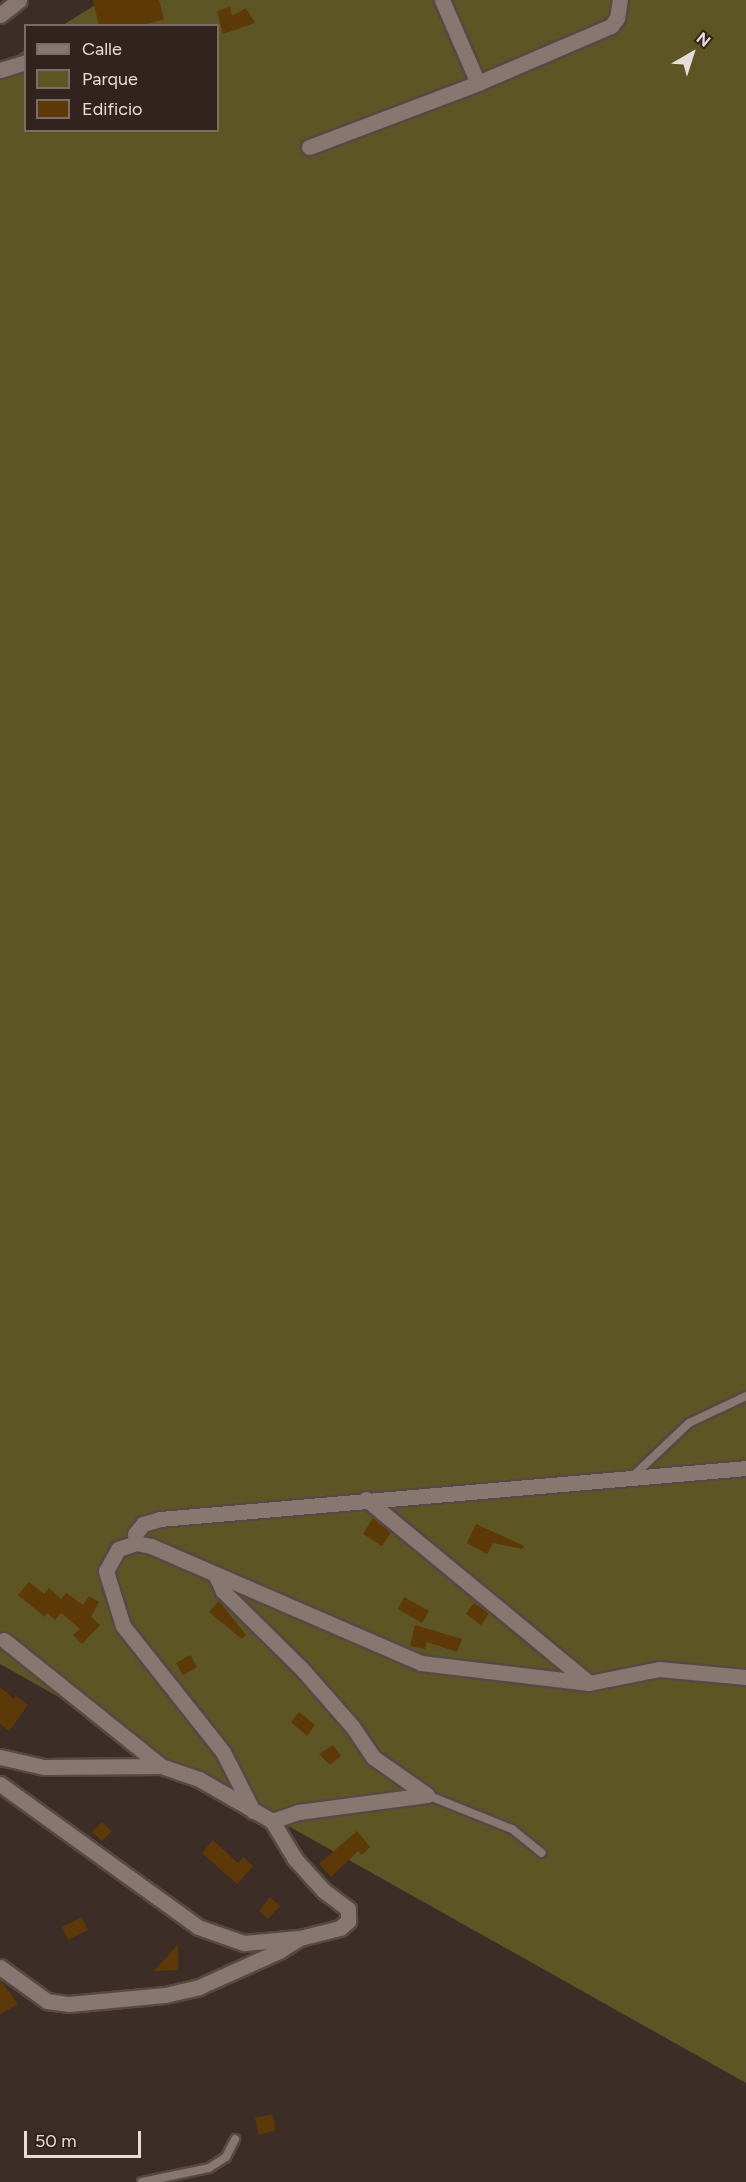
<!DOCTYPE html>
<style>
body{margin:0}
#map{position:relative;width:746px;height:2182px;overflow:hidden;background:#3c2d27;font-family:Figtree,sans-serif}
div>[style]{position:absolute}
[style*='--x']{left:calc(var(--x)*1px);top:calc(var(--y)*1px);width:calc(var(--w)*1px);rotate:calc(var(--a)*1deg)}
.green>*{inset:0;background:#5d5523}
.building>*{inset:0;background:#5c3907}
.roads{filter:drop-shadow(2px 0 #564944) drop-shadow(-2px 0 #564944) drop-shadow(0 2px #564944) drop-shadow(0 -2px #564944)}
.service>*{height:8px;margin:-4px;padding:0 4px;transform-origin:4px;border-radius:4px;background:#887670}
.minor>*{height:15px;margin:-7.5px;padding:0 7.5px;transform-origin:7.5px;border-radius:7.5px;background:#887670}
span{translate:-50% -50%;white-space:nowrap;text-align:center;line-height:1.15;-webkit-text-stroke:4.5px #32231e;paint-order:stroke}
.legend{position:absolute;left:24px;top:24px;width:195px;height:108px;box-sizing:border-box;background:#32231e;border:2px solid #7a6d68;margin:0;padding:8px 10px;list-style:none;font-size:18px;color:#e6dcd8}
.legend li{display:flex;align-items:center;gap:12px;height:30px}
.legend b{width:30px;border:2px solid #7a6d68}
.north{position:absolute;left:662px;top:24px;width:60px;height:60px;-webkit-text-stroke:4px #32231e;paint-order:stroke;rotate:39deg;font-size:16px;font-weight:700;line-height:24px;text-align:center;color:#e6dcd8}
.north::after{content:'';display:block;margin:auto;width:21px;height:27px;background:#e6dcd8;clip-path:polygon(50% 0,100% 100%,50% 72%,0 100%)}
.scale{position:absolute;left:24px;top:2131px;width:117px;height:27px;box-sizing:border-box;border:3px solid #e6dcd8;border-top:0;padding-left:8px;font-size:18px;line-height:21px;white-space:nowrap;color:#e6dcd8;-webkit-text-stroke:4px #32231e;paint-order:stroke}
</style>
<div id="map">
<div class="green">
<div style="clip-path:polygon(103px 0,746px 0,746px 2083px,0 1664px,0 67px,25px 50px,26px 130px,218px 130px,218px 26px,63px 25px)"></div>
</div>
<div class="building">
<div style="clip-path:polygon(93px 0,159px 0,164px 19px,140px 26px,99px 26px)"></div>
<div style="clip-path:polygon(230px 7px,232px 16px,246px 8px,255px 23px,223px 34px,217px 11px)"></div>
<div style="clip-path:polygon(373px 1518px,391px 1532px,382px 1546px,363px 1534px)"></div>
<div style="clip-path:polygon(476px 1524px,524px 1546px,522px 1549px,493px 1543px,487px 1554px,467px 1543px)"></div>
<div style="clip-path:polygon(29px 1582px,44px 1594px,49px 1588px,61px 1599px,66px 1593px,83px 1605px,89px 1596px,99px 1602px,91px 1617px,100px 1625px,82px 1644px,73px 1635px,80px 1629px,61px 1613px,55px 1620px,47px 1613px,45px 1617px,18px 1595px)"></div>
<div style="clip-path:polygon(404px 1597px,429px 1611px,422px 1623px,398px 1609px)"></div>
<div style="clip-path:polygon(219px 1601px,246px 1635px,242px 1639px,209px 1612px)"></div>
<div style="clip-path:polygon(474px 1603px,489px 1613px,481px 1625px,466px 1614px)"></div>
<div style="clip-path:polygon(415px 1625px,462px 1639px,457px 1652px,427px 1642px,425px 1649px,410px 1646px)"></div>
<div style="clip-path:polygon(190px 1655px,197px 1667px,183px 1675px,176px 1663px)"></div>
<div style="clip-path:polygon(0 1687px,14px 1699px,16px 1696px,28px 1705px,9px 1731px,0 1724px)"></div>
<div style="clip-path:polygon(299px 1712px,315px 1725px,307px 1736px,291px 1722px)"></div>
<div style="clip-path:polygon(333px 1745px,341px 1756px,330px 1765px,319px 1754px)"></div>
<div style="clip-path:polygon(102px 1822px,112px 1831px,102px 1841px,92px 1832px)"></div>
<div style="clip-path:polygon(357px 1831px,370px 1847px,362px 1855px,358px 1851px,331px 1877px,319px 1864px)"></div>
<div style="clip-path:polygon(213px 1840px,238px 1863px,243px 1857px,253px 1866px,237px 1884px,202px 1853px)"></div>
<div style="clip-path:polygon(270px 1897px,280px 1906px,268px 1919px,259px 1911px)"></div>
<div style="clip-path:polygon(82px 1917px,88px 1930px,68px 1940px,62px 1927px)"></div>
<div style="clip-path:polygon(178px 1944px,178px 1970px,154px 1971px)"></div>
<div style="clip-path:polygon(0 1979px,18px 2004px,0 2014px)"></div>
<div style="clip-path:polygon(272px 2114px,276px 2130px,259px 2135px,255px 2118px)"></div>
</div>
<div class="roads">
<div class="service">
<div style="--x:633;--y:1476;--w:77;--a:-43.4"></div>
<div style="--x:689;--y:1423;--w:63;--a:-25.3"></div>
<div style="--x:427;--y:1795;--w:92;--a:21.8"></div>
<div style="--x:512;--y:1829;--w:38;--a:39"></div>
<div style="--x:142;--y:2182;--w:68;--a:-11.8"></div>
<div style="--x:209;--y:2168;--w:20;--a:-33"></div>
<div style="--x:226;--y:2157;--w:20;--a:-63"></div>
</div>
<div class="minor">
<div style="--x:442;--y:0;--w:90;--a:66.6"></div>
<div style="--x:0;--y:15;--w:24;--a:-38"></div>
<div style="--x:0;--y:70;--w:27;--a:-17"></div>
<div style="--x:309;--y:147;--w:181;--a:-20.7"></div>
<div style="--x:478;--y:83;--w:145;--a:-23.2"></div>
<div style="--x:611;--y:26;--w:10;--a:-53"></div>
<div style="--x:617;--y:18;--w:18;--a:-81"></div>
<div style="--x:366;--y:1499;--w:289;--a:39.5"></div>
<div style="--x:136;--y:1543;--w:9;--a:-96"></div>
<div style="--x:135;--y:1534;--w:13;--a:-51"></div>
<div style="--x:143;--y:1524;--w:18;--a:-16"></div>
<div style="--x:160;--y:1519;--w:588;--a:-4.97"></div>
<div style="--x:4;--y:1640;--w:201;--a:38.7"></div>
<div style="--x:0;--y:1757;--w:45;--a:12.8"></div>
<div style="--x:44;--y:1767;--w:117;--a:-0.5"></div>
<div style="--x:161;--y:1766;--w:40;--a:18.9"></div>
<div style="--x:199;--y:1779;--w:84;--a:29.9"></div>
<div style="--x:0;--y:1784;--w:244;--a:35.8"></div>
<div style="--x:198;--y:1927;--w:49;--a:19.2"></div>
<div style="--x:244;--y:1943;--w:55;--a:-5.2"></div>
<div style="--x:253;--y:1811;--w:66;--a:-117"></div>
<div style="--x:223;--y:1752;--w:161;--a:-128.4"></div>
<div style="--x:123;--y:1626;--w:58;--a:-107.2"></div>
<div style="--x:106;--y:1571;--w:25;--a:-61"></div>
<div style="--x:118;--y:1549;--w:19;--a:-18"></div>
<div style="--x:136;--y:1543;--w:15;--a:11"></div>
<div style="--x:151;--y:1546;--w:294;--a:23.4"></div>
<div style="--x:421;--y:1663;--w:169;--a:6.8"></div>
<div style="--x:589;--y:1683;--w:71;--a:-11.3"></div>
<div style="--x:659;--y:1669;--w:87;--a:5.3"></div>
<div style="--x:0;--y:1967;--w:58;--a:35.9"></div>
<div style="--x:47;--y:2001;--w:22;--a:8"></div>
<div style="--x:69;--y:2004;--w:96;--a:-5.4"></div>
<div style="--x:165;--y:1995;--w:35;--a:-13"></div>
<div style="--x:199;--y:1987;--w:88;--a:-24.2"></div>
<div style="--x:279;--y:1951;--w:25;--a:-32"></div>
<div style="--x:300;--y:1938;--w:41;--a:-14"></div>
<div style="--x:340;--y:1928;--w:11;--a:-41"></div>
<div style="--x:348;--y:1921;--w:12;--a:-90"></div>
<div style="--x:348;--y:1909;--w:31;--a:-143"></div>
<div style="--x:323;--y:1890;--w:42;--a:-132.1"></div>
<div style="--x:295;--y:1859;--w:44;--a:-121.2"></div>
<div style="--x:272;--y:1821;--w:28;--a:-19"></div>
<div style="--x:298;--y:1812;--w:130;--a:-7.5"></div>
<div style="--x:427;--y:1795;--w:66;--a:-144.9"></div>
<div style="--x:373;--y:1757;--w:37;--a:-124"></div>
<div style="--x:352;--y:1726;--w:77;--a:-131.3"></div>
<div style="--x:301;--y:1668;--w:110;--a:-135.4"></div>
<div style="--x:223;--y:1591;--w:19;--a:-115"></div>
</div>
</div>
<ul class="legend">
<li><b style="height:8px;background:#887670"></b>Calle</li>
<li><b style="height:16px;background:#5d5523"></b>Parque</li>
<li><b style="height:16px;background:#5c3907"></b>Edificio</li>
</ul>
<div class="north">N</div>
<div class="scale">50 m</div>
</div>
